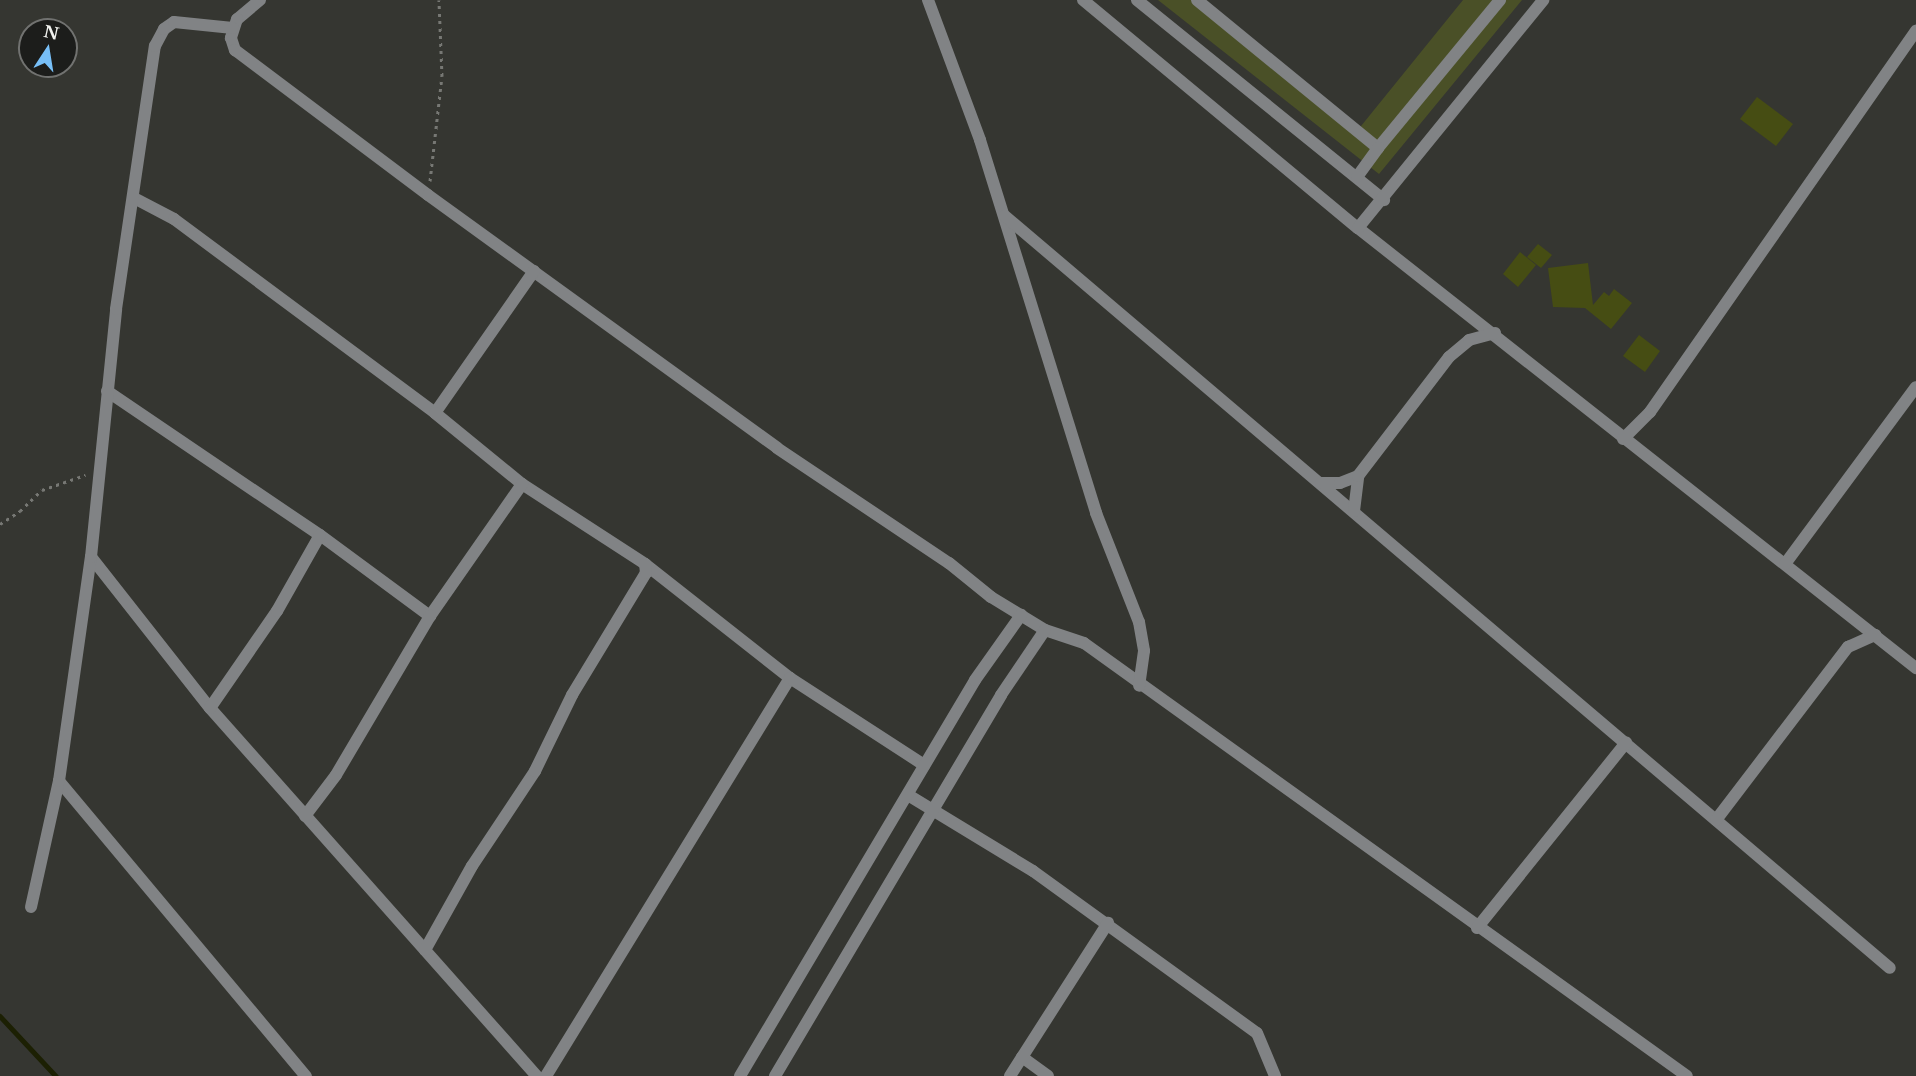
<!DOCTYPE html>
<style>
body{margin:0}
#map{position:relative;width:1916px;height:1076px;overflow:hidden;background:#353631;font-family:"Libre Baskerville",serif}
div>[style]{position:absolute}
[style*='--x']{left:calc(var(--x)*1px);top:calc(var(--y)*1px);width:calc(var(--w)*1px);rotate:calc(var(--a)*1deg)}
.green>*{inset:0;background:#4a5027}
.stream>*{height:4.5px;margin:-2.25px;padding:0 2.25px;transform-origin:2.25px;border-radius:2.25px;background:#1c2003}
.building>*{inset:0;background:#464d13}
.path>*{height:3px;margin-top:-1.5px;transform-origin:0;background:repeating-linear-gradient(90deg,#777874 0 3px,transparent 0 7.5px)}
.minor>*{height:12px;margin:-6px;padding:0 6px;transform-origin:6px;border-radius:6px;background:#818385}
span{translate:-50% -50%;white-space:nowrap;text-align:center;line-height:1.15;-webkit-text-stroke:4.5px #1c1d1b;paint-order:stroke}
.north{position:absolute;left:18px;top:18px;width:60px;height:60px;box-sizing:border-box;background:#1c1d1b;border:2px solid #717270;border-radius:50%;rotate:12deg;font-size:16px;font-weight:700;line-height:24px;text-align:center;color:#f1f2ef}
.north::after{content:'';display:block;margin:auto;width:21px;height:27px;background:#77bff7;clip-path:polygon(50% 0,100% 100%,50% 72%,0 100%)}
</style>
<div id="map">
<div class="green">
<div style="clip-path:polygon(1158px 0,1197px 0,1357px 131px,1463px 0,1522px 0,1379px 174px)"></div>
</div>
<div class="stream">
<div style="--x:0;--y:1016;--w:82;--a:47"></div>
</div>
<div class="building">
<div style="clip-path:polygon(1757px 97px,1793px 124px,1776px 146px,1740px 119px)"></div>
<div style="clip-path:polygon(1538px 244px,1552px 255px,1541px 268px,1527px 257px)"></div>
<div style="clip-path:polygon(1520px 252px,1536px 265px,1518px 287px,1503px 274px)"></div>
<div style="clip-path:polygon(1588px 263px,1593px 305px,1604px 292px,1609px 296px,1614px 289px,1632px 303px,1611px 329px,1585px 308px,1553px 307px,1548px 268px)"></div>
<div style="clip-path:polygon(1639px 335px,1660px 351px,1645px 372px,1623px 356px)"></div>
</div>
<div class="path">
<div style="--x:430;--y:181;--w:106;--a:-83.5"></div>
<div style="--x:442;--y:76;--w:76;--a:-92.3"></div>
<div style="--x:0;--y:524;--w:24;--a:-33"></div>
<div style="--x:20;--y:511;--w:30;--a:-44"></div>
<div style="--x:42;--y:490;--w:46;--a:-19.2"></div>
</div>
<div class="minor">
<div style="--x:260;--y:0;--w:30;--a:140"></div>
<div style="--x:237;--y:19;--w:20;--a:108"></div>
<div style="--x:231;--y:38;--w:13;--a:72"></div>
<div style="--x:235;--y:50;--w:241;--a:36.9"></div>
<div style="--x:428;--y:195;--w:431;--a:35.9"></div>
<div style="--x:777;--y:448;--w:207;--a:33.8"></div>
<div style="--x:949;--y:563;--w:54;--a:39"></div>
<div style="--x:991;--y:597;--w:63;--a:31.4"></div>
<div style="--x:1045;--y:630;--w:41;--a:18.4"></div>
<div style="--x:1084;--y:643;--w:742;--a:35.68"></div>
<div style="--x:928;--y:0;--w:149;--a:69.6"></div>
<div style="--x:980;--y:140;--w:391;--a:72.7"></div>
<div style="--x:1096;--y:513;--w:117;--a:68.5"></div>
<div style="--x:1139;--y:622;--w:29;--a:80"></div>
<div style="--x:1144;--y:651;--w:35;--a:98"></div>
<div style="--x:1083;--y:0;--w:357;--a:39.7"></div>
<div style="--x:1358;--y:228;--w:711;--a:38.26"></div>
<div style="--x:1137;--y:0;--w:318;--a:39"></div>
<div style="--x:1197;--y:0;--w:234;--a:39.3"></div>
<div style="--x:1378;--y:148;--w:192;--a:-50.5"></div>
<div style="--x:1357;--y:177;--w:36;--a:-54"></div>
<div style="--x:134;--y:198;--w:45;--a:27.7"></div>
<div style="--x:174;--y:219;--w:325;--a:36.6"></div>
<div style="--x:1005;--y:216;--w:1161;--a:40.36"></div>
<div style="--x:1358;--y:228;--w:294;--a:-50.9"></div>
<div style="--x:534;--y:271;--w:173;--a:124.9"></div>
<div style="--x:435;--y:413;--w:112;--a:39.2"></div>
<div style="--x:522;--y:484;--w:147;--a:33"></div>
<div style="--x:645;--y:564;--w:184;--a:38.2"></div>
<div style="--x:107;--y:391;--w:257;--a:34.1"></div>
<div style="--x:320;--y:535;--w:137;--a:36.4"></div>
<div style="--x:430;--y:616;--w:161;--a:-55.1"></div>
<div style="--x:1623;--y:439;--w:38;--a:-45"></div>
<div style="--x:1650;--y:412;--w:465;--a:-55.1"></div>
<div style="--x:1321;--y:483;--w:19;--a:0"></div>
<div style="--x:1340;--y:483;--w:19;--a:-21"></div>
<div style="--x:1354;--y:511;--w:35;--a:-83"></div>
<div style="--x:1358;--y:476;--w:150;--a:-52.6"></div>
<div style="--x:1449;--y:357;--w:26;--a:-40"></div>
<div style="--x:1469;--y:340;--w:27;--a:-15"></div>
<div style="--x:91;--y:557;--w:192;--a:51.8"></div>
<div style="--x:210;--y:708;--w:492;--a:48.4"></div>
<div style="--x:1785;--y:564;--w:220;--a:-53.5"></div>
<div style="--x:210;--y:708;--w:118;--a:-55.4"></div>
<div style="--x:277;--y:611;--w:87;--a:-60.5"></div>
<div style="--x:59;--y:781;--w:385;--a:50.1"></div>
<div style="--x:908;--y:795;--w:146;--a:31.3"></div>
<div style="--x:1033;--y:871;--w:276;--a:35.9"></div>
<div style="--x:1257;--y:1033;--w:47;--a:67.3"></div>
<div style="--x:305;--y:816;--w:51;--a:-52.9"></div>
<div style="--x:336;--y:775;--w:185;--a:-59.4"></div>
<div style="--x:1716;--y:820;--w:218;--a:-52.7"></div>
<div style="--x:1848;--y:647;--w:30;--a:-24"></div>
<div style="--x:31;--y:907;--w:129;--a:-77.5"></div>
<div style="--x:59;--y:781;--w:226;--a:-81.9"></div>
<div style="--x:91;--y:557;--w:249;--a:-84.2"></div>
<div style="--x:116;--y:309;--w:266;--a:-81.6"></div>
<div style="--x:155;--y:46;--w:19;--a:-62"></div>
<div style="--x:164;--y:29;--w:12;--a:-35"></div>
<div style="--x:174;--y:22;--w:59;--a:5.8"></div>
<div style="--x:1477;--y:928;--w:238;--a:-51.2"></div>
<div style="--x:425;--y:950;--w:96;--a:-60.8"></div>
<div style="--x:472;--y:866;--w:114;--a:-56.4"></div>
<div style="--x:535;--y:771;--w:85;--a:-64"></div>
<div style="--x:572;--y:695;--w:143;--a:-58.8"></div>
<div style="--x:646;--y:573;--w:9;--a:-96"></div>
<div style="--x:1022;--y:1057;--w:32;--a:36"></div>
<div style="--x:546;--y:1076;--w:467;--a:-58.5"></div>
<div style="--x:790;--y:678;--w:160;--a:33"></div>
<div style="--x:740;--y:1076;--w:460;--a:-59.3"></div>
<div style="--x:975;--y:680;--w:80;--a:-54.7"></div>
<div style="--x:775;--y:1076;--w:443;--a:-59.3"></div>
<div style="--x:1001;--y:695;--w:78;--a:-55.9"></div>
<div style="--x:1010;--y:1076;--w:182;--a:-57.4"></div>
</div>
<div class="north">N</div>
</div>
